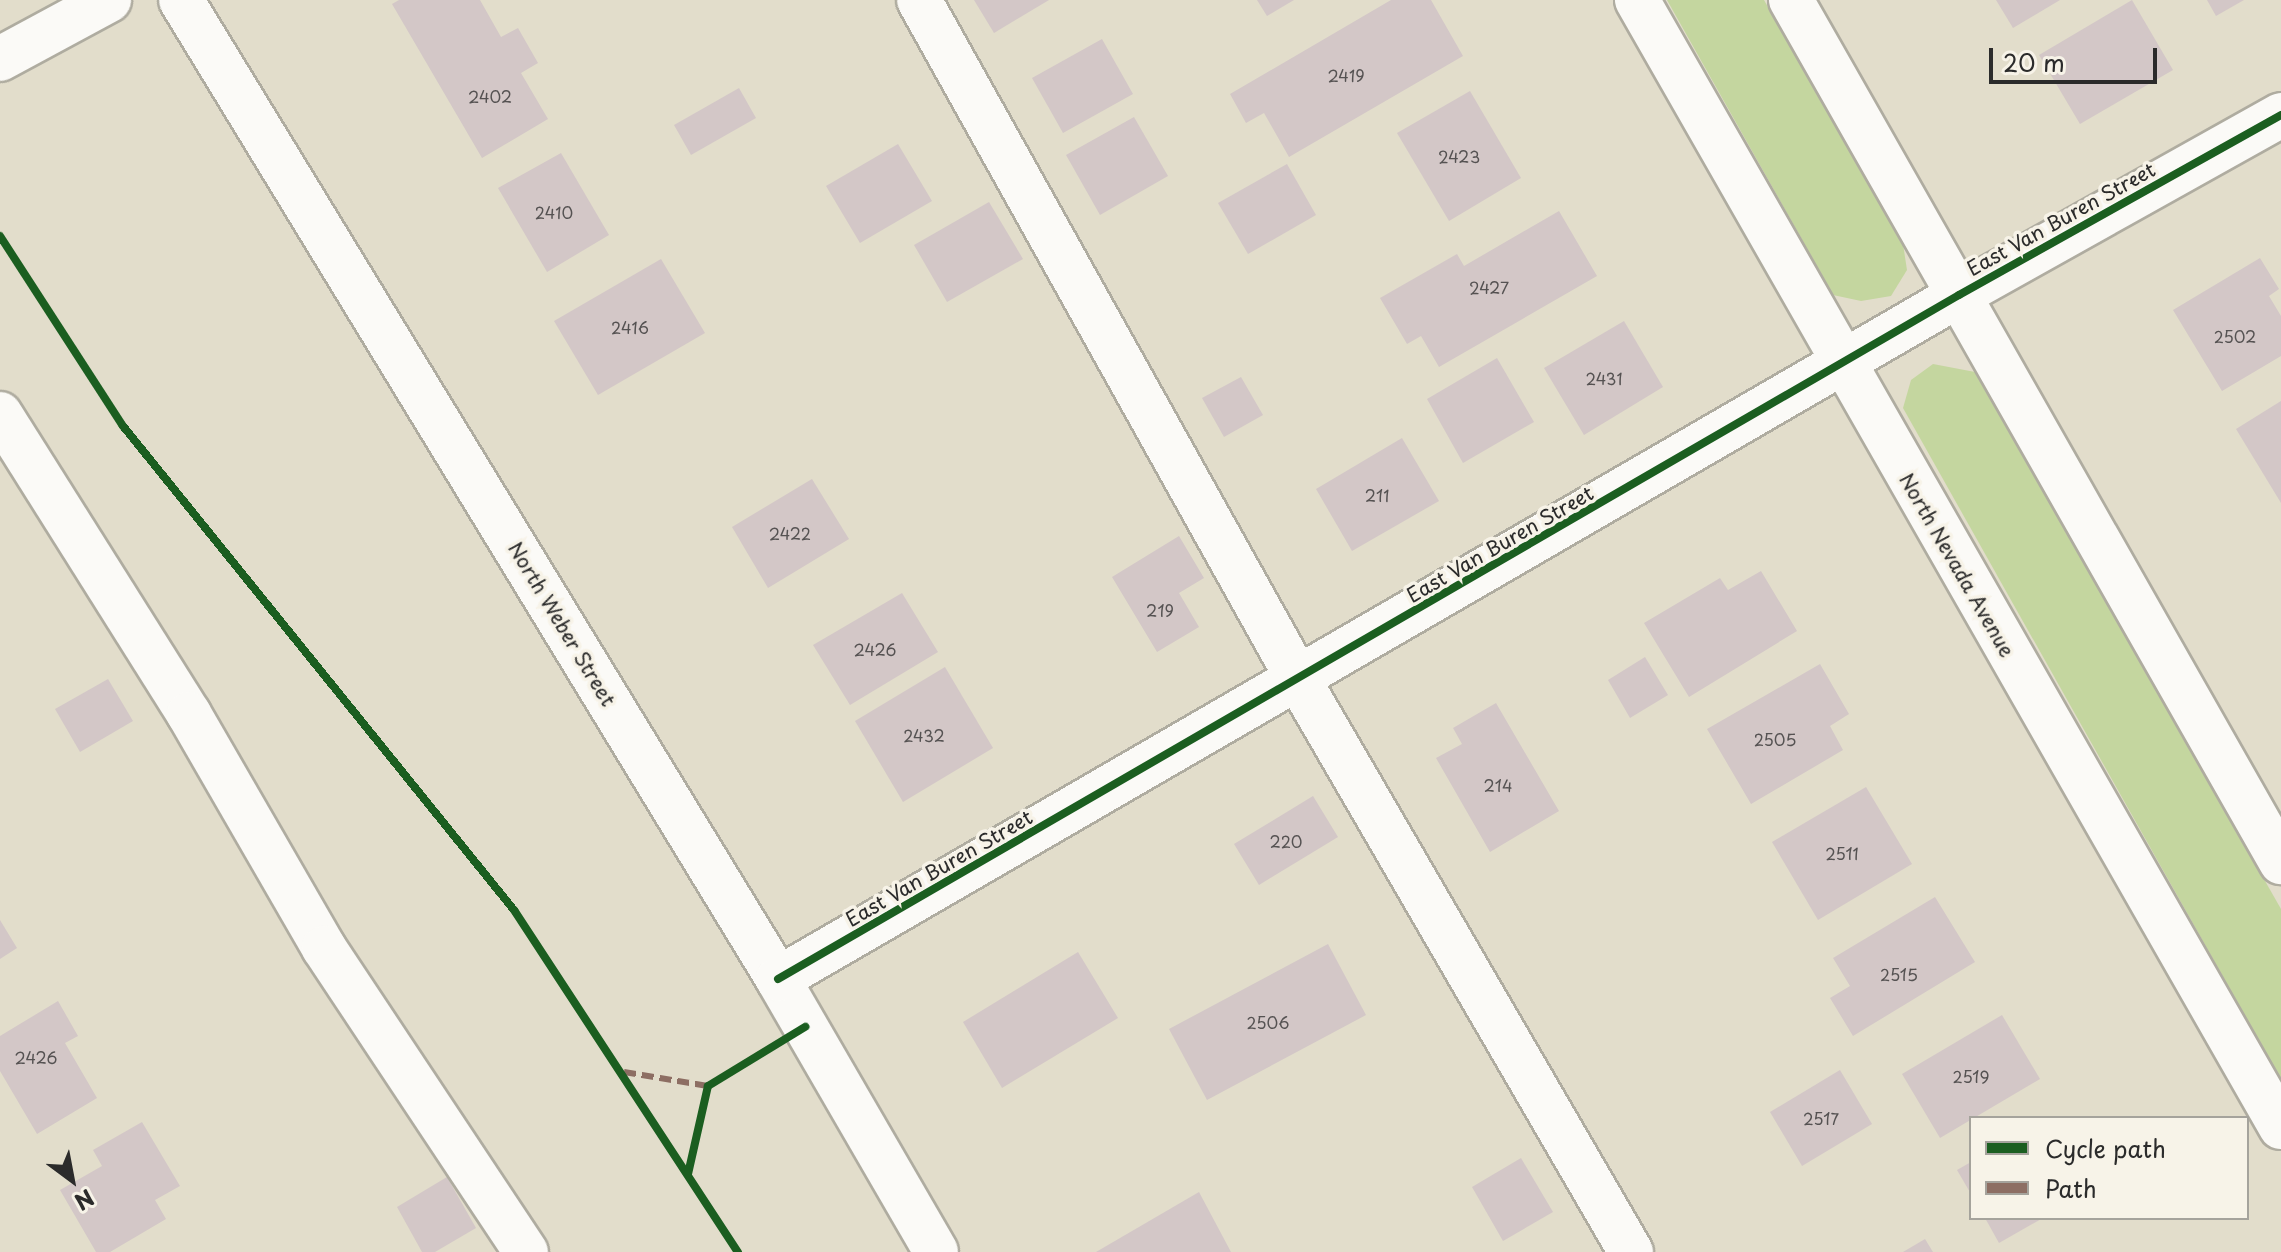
<!DOCTYPE html>
<style>
body{margin:0}
#map{position:relative;width:2281px;height:1252px;overflow:hidden;background:#e2ddcb;font-family:"Playpen Sans",sans-serif}
div>[style]{position:absolute}
[style*='--x']{left:calc(var(--x)*1px);top:calc(var(--y)*1px);width:calc(var(--w)*1px);rotate:calc(var(--a)*1deg)}
.green>*{inset:0;background:#c4d69f}
.building>*{inset:0;background:#d3c7c7}
.roads{filter:drop-shadow(2px 0 #afaca0) drop-shadow(-2px 0 #afaca0) drop-shadow(0 2px #afaca0) drop-shadow(0 -2px #afaca0)}
.minor>*{height:44px;margin:-22px;padding:0 22px;transform-origin:22px;border-radius:22px;background:#fbfaf7}
.major>*{height:44px;margin:-22px;padding:0 22px;transform-origin:22px;border-radius:22px;background:#fbfaf7}
.quiet>*{height:6px;margin-top:-3px;transform-origin:0;background:repeating-linear-gradient(90deg,#8d6e63 0 12px,transparent 0 18px)}
.cycleway>*{height:8px;margin:-4px;padding:0 4px;transform-origin:4px;border-radius:4px;background:#1b5e20}
span{translate:-50% -50%;white-space:nowrap;text-align:center;line-height:1.15;-webkit-text-stroke:7px #f7f3e8;paint-order:stroke}
.number-label{font-size:16px;color:#555252}
.number-label span{-webkit-text-stroke-width:0}
.street-label{font-size:20px;color:#2b2b2b}
.legend{position:absolute;left:1969px;top:1116px;width:280px;height:104px;box-sizing:border-box;background:#f7f3e8;border:2px solid #a5a39c;margin:0;padding:10px 14px;list-style:none;font-size:24px;color:#2b2b2b}
.legend li{display:flex;align-items:center;gap:16px;height:40px}
.legend b{width:40px;border:2px solid #a5a39c}
.north{position:absolute;left:32px;top:1140px;width:80px;height:80px;-webkit-text-stroke:6px #f7f3e8;paint-order:stroke;rotate:148deg;font-size:22px;font-weight:700;line-height:32px;text-align:center;color:#2b2b2b}
.north::after{content:'';display:block;margin:auto;width:28px;height:36px;background:#2b2b2b;clip-path:polygon(50% 0,100% 100%,50% 72%,0 100%)}
.scale{position:absolute;left:1989px;top:48px;width:168px;height:36px;box-sizing:border-box;border:4px solid #2b2b2b;border-top:0;padding-left:10px;font-size:24px;line-height:28px;white-space:nowrap;color:#2b2b2b;-webkit-text-stroke:6px #f7f3e8;paint-order:stroke}
</style>
<div id="map">
<div class="green">
<div style="clip-path:polygon(1667px 0,1764px 0,1903px 244px,1907px 270px,1891px 296px,1861px 301px,1833px 295px)"></div>
<div style="clip-path:polygon(1933px 364px,1975px 372px,2281px 909px,2281px 1080px,1903px 408px,1911px 380px)"></div>
</div>
<div class="building">
<div style="clip-path:polygon(399px 0,480px 0,501px 37px,518px 28px,538px 63px,521px 73px,548px 119px,482px 158px,392px 4px)"></div>
<div style="clip-path:polygon(974px 0,1049px 0,994px 33px)"></div>
<div style="clip-path:polygon(1257px 0,1294px 0,1267px 16px)"></div>
<div style="clip-path:polygon(1391px 0,1431px 0,1463px 56px,1289px 157px,1264px 113px,1246px 123px,1230px 94px)"></div>
<div style="clip-path:polygon(1996px 0,2060px 0,2013px 28px)"></div>
<div style="clip-path:polygon(2132px 0,2173px 70px,2080px 124px,2039px 55px)"></div>
<div style="clip-path:polygon(2207px 0,2244px 0,2216px 16px)"></div>
<div style="clip-path:polygon(1102px 39px,1133px 94px,1063px 133px,1032px 78px)"></div>
<div style="clip-path:polygon(739px 88px,756px 118px,691px 155px,674px 125px)"></div>
<div style="clip-path:polygon(1470px 91px,1521px 178px,1449px 221px,1397px 133px)"></div>
<div style="clip-path:polygon(1134px 117px,1168px 176px,1100px 215px,1066px 155px)"></div>
<div style="clip-path:polygon(898px 144px,932px 201px,860px 243px,826px 186px)"></div>
<div style="clip-path:polygon(561px 153px,609px 235px,547px 272px,498px 188px)"></div>
<div style="clip-path:polygon(1287px 164px,1316px 215px,1248px 254px,1218px 203px)"></div>
<div style="clip-path:polygon(989px 202px,1023px 259px,947px 302px,914px 245px)"></div>
<div style="clip-path:polygon(1559px 211px,1597px 276px,1439px 367px,1421px 336px,1407px 344px,1380px 298px,1457px 254px,1464px 266px)"></div>
<div style="clip-path:polygon(2260px 258px,2279px 289px,2269px 296px,2281px 316px,2281px 356px,2222px 391px,2173px 310px)"></div>
<div style="clip-path:polygon(661px 259px,705px 333px,598px 395px,554px 321px)"></div>
<div style="clip-path:polygon(1624px 321px,1663px 387px,1584px 435px,1544px 368px)"></div>
<div style="clip-path:polygon(1497px 358px,1534px 422px,1463px 463px,1427px 399px)"></div>
<div style="clip-path:polygon(1241px 377px,1263px 415px,1224px 437px,1202px 398px)"></div>
<div style="clip-path:polygon(2281px 401px,2281px 503px,2236px 429px)"></div>
<div style="clip-path:polygon(1402px 438px,1439px 501px,1352px 551px,1316px 489px)"></div>
<div style="clip-path:polygon(812px 479px,849px 539px,768px 588px,732px 527px)"></div>
<div style="clip-path:polygon(1179px 536px,1204px 578px,1179px 593px,1199px 627px,1157px 652px,1112px 577px)"></div>
<div style="clip-path:polygon(1761px 571px,1797px 631px,1689px 697px,1644px 623px,1720px 578px,1728px 590px)"></div>
<div style="clip-path:polygon(902px 593px,938px 652px,850px 705px,813px 645px)"></div>
<div style="clip-path:polygon(1645px 657px,1668px 695px,1630px 718px,1608px 680px)"></div>
<div style="clip-path:polygon(1820px 664px,1849px 714px,1830px 726px,1843px 750px,1751px 804px,1707px 729px)"></div>
<div style="clip-path:polygon(945px 667px,993px 748px,903px 802px,855px 721px)"></div>
<div style="clip-path:polygon(108px 679px,133px 721px,80px 752px,55px 709px)"></div>
<div style="clip-path:polygon(1496px 703px,1559px 811px,1490px 852px,1436px 758px,1462px 744px,1453px 728px)"></div>
<div style="clip-path:polygon(1866px 787px,1912px 864px,1818px 920px,1772px 842px)"></div>
<div style="clip-path:polygon(1313px 796px,1338px 837px,1259px 885px,1234px 844px)"></div>
<div style="clip-path:polygon(1935px 897px,1975px 962px,1853px 1036px,1830px 998px,1850px 986px,1833px 958px)"></div>
<div style="clip-path:polygon(0 920px,17px 948px,0 959px)"></div>
<div style="clip-path:polygon(1328px 944px,1366px 1015px,1207px 1100px,1169px 1029px)"></div>
<div style="clip-path:polygon(1078px 952px,1118px 1018px,1002px 1088px,963px 1022px)"></div>
<div style="clip-path:polygon(58px 1001px,78px 1036px,65px 1043px,97px 1098px,37px 1134px,0 1071px,0 1036px)"></div>
<div style="clip-path:polygon(2002px 1015px,2040px 1079px,1940px 1138px,1902px 1074px)"></div>
<div style="clip-path:polygon(1840px 1070px,1872px 1124px,1802px 1166px,1770px 1112px)"></div>
<div style="clip-path:polygon(142px 1122px,180px 1186px,155px 1200px,166px 1219px,110px 1252px,96px 1252px,60px 1190px,102px 1166px,93px 1150px)"></div>
<div style="clip-path:polygon(1521px 1158px,1553px 1212px,1503px 1241px,1472px 1187px)"></div>
<div style="clip-path:polygon(1971px 1162px,1971px 1194px,1957px 1170px)"></div>
<div style="clip-path:polygon(447px 1177px,476px 1228px,435px 1252px,422px 1252px,397px 1207px)"></div>
<div style="clip-path:polygon(1199px 1192px,1231px 1252px,1096px 1252px)"></div>
<div style="clip-path:polygon(1985px 1218px,2043px 1218px,1999px 1243px)"></div>
<div style="clip-path:polygon(1925px 1239px,1933px 1252px,1903px 1252px)"></div>
</div>
<div class="roads">
<div class="minor">
<div style="--x:181;--y:0;--w:1147;--a:58.62"></div>
<div style="--x:778;--y:979;--w:315;--a:59.9"></div>
<div style="--x:919;--y:0;--w:778;--a:60.83"></div>
<div style="--x:1298;--y:679;--w:663;--a:59.84"></div>
<div style="--x:0;--y:414;--w:355;--a:57.8"></div>
<div style="--x:189;--y:714;--w:270;--a:60"></div>
<div style="--x:324;--y:948;--w:365;--a:56.4"></div>
<div style="--x:778;--y:979;--w:1365;--a:-30.08"></div>
<div style="--x:1959;--y:295;--w:369;--a:-29.2"></div>
</div>
<div class="major">
<div style="--x:1637;--y:0;--w:1298;--a:60.26"></div>
<div style="--x:1791;--y:0;--w:992;--a:60.38"></div>
<div style="--x:0;--y:59;--w:124;--a:-28.4"></div>
</div>
</div>
<div class="quiet">
<div style="--x:624;--y:1072;--w:85;--a:9.5"></div>
</div>
<div class="cycleway">
<div style="--x:0;--y:236;--w:226;--a:57.1"></div>
<div style="--x:123;--y:426;--w:622;--a:51.07"></div>
<div style="--x:514;--y:910;--w:409;--a:56.8"></div>
<div style="--x:778;--y:979;--w:1365;--a:-30.08"></div>
<div style="--x:1959;--y:295;--w:369;--a:-29.2"></div>
<div style="--x:688;--y:1174;--w:90;--a:-77.2"></div>
<div style="--x:708;--y:1086;--w:114;--a:-31.3"></div>
</div>
<div class="number-label">
<span style="left:1346px;top:75px">2419</span>
<span style="left:490px;top:96px">2402</span>
<span style="left:1459px;top:156px">2423</span>
<span style="left:554px;top:212px">2410</span>
<span style="left:1489px;top:287px">2427</span>
<span style="left:630px;top:327px">2416</span>
<span style="left:2235px;top:336px">2502</span>
<span style="left:1604px;top:378px">2431</span>
<span style="left:1377px;top:495px">211</span>
<span style="left:790px;top:533px">2422</span>
<span style="left:1160px;top:610px">219</span>
<span style="left:875px;top:649px">2426</span>
<span style="left:924px;top:735px">2432</span>
<span style="left:1775px;top:739px">2505</span>
<span style="left:1498px;top:785px">214</span>
<span style="left:1286px;top:841px">220</span>
<span style="left:1842px;top:853px">2511</span>
<span style="left:1899px;top:974px">2515</span>
<span style="left:1268px;top:1022px">2506</span>
<span style="left:36px;top:1057px">2426</span>
<span style="left:1971px;top:1076px">2519</span>
<span style="left:1821px;top:1118px">2517</span>
</div>
<div class="street-label">
<span style="left:2061px;top:219px;rotate:-29deg">East Van Buren Street</span>
<span style="left:1500px;top:544px;rotate:-30deg">East Van Buren Street</span>
<span style="left:1957px;top:565px;rotate:60deg">North Nevada Avenue</span>
<span style="left:562px;top:624px;rotate:59deg">North Weber Street</span>
<span style="left:939px;top:868px;rotate:-30deg">East Van Buren Street</span>
</div>
<ul class="legend">
<li><b style="height:10px;background:#1b5e20"></b>Cycle path</li>
<li><b style="height:10px;background:#8d6e63"></b>Path</li>
</ul>
<div class="north">N</div>
<div class="scale">20 m</div>
</div>
